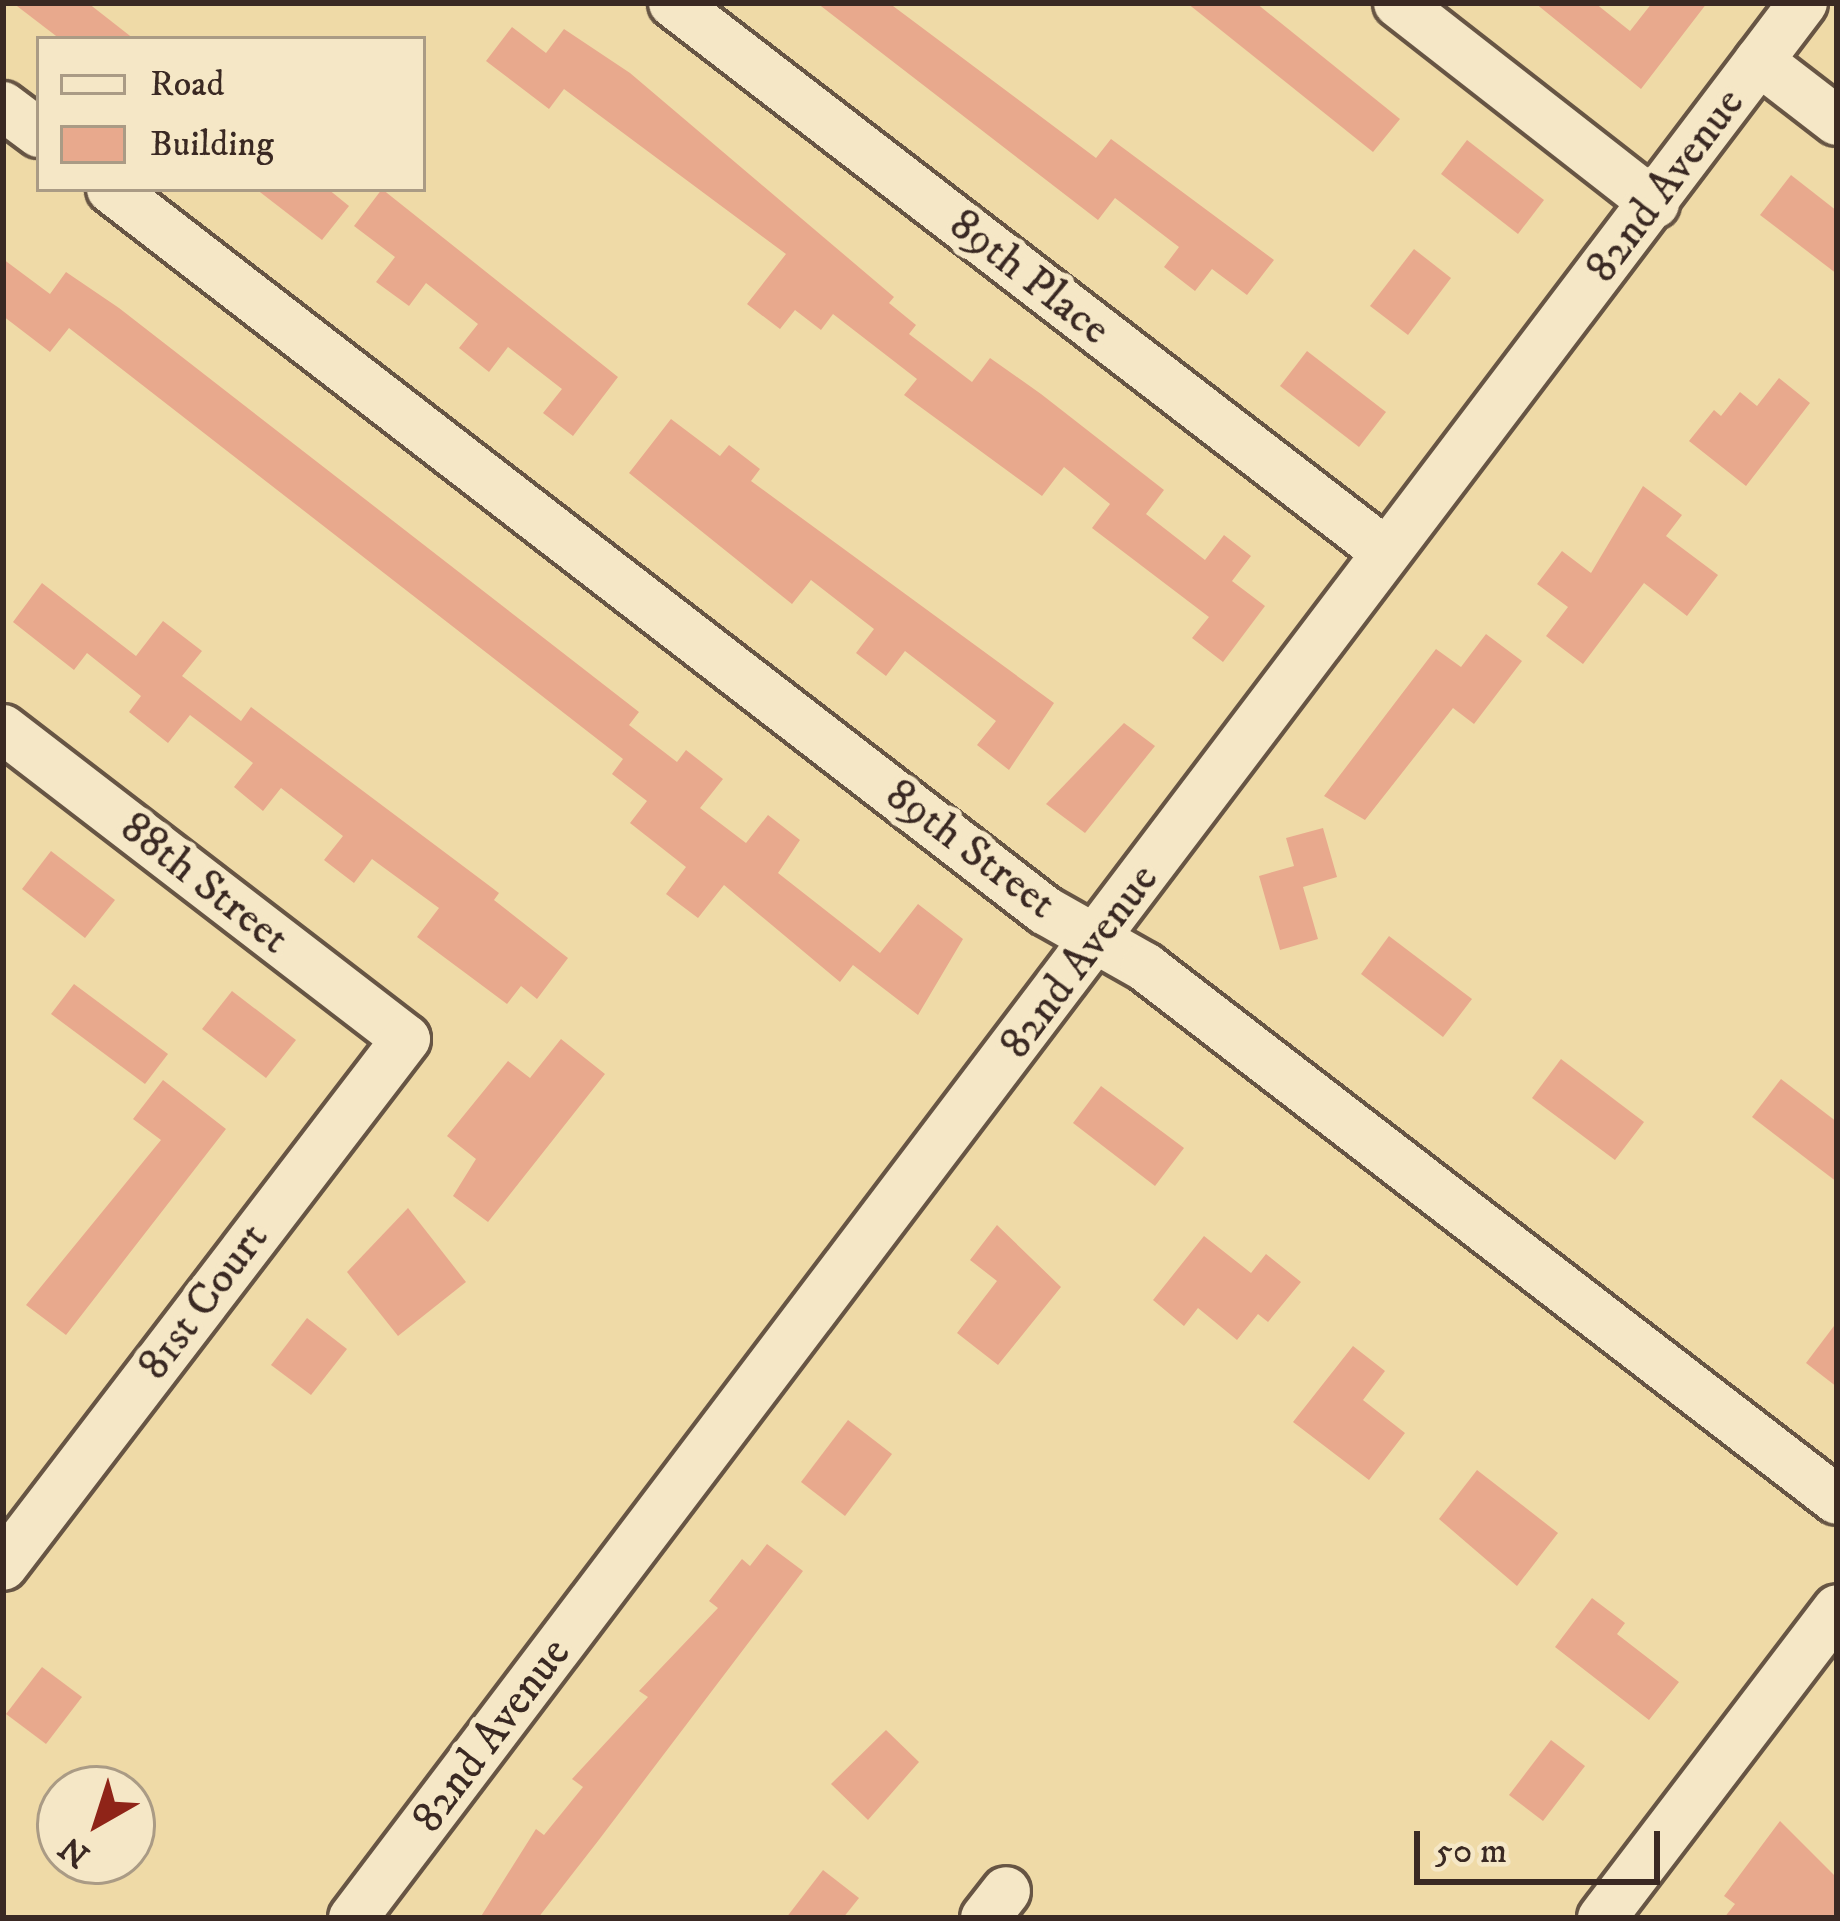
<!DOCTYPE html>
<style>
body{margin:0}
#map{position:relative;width:1840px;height:1921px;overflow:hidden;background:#efdaa7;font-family:"IM FELL DW Pica",serif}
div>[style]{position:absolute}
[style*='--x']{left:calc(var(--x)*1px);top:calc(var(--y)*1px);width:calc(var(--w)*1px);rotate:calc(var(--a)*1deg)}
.building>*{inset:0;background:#e8a98d}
.roads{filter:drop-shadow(3px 0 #675544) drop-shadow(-3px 0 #675544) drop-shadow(0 3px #675544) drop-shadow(0 -3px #675544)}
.minor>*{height:48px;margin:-24px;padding:0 24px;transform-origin:24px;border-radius:24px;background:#f5e7c6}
span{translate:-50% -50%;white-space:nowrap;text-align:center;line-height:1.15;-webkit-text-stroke:12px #f5e7c6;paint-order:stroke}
.street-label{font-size:45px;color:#3a2923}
.frame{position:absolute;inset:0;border:6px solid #3a2923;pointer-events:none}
.legend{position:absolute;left:36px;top:36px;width:390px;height:156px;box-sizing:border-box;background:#f5e7c6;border:3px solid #aa9b85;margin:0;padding:15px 21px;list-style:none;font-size:36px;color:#3a2923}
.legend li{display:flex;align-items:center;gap:24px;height:60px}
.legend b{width:60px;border:3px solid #aa9b85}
.north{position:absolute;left:36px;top:1765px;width:120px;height:120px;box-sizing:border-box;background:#f5e7c6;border:3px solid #aa9b85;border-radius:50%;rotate:219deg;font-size:33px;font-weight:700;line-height:48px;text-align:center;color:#3a2923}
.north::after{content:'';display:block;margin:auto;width:42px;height:54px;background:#8f2418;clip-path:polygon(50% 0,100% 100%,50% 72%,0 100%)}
.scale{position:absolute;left:1414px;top:1831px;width:246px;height:54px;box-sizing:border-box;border:6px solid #3a2923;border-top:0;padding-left:15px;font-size:36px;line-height:42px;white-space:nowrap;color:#3a2923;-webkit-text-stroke:9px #f5e7c6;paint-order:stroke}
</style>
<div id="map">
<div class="building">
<div style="clip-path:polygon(13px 3px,88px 3px,134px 39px,60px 39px)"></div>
<div style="clip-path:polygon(817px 3px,889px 3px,1096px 158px,1111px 139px,1274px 260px,1247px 295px,1212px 269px,1195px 291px,1164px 267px,1179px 247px,1115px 198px,1098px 220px)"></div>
<div style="clip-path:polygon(1187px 3px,1256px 3px,1400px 119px,1373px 152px)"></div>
<div style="clip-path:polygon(1535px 3px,1595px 3px,1630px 31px,1652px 3px,1707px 3px,1641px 89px)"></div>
<div style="clip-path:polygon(512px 27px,546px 53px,564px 29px,630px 73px,894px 297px,889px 303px,916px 325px,909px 334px,972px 382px,990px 358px,1041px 394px,1164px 490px,1146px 514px,1205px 560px,1224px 535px,1251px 556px,1232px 581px,1265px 606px,1223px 662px,1192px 638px,1209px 617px,1092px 528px,1110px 504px,1064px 467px,1042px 496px,904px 395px,917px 379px,833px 314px,821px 330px,795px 310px,780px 329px,747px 304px,786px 254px,564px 89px,549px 109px,486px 61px)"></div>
<div style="clip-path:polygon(1467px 140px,1544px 200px,1518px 234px,1441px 174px)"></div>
<div style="clip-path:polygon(1791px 175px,1837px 211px,1837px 274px,1760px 215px)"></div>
<div style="clip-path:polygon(256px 189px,328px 189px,349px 206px,322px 240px)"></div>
<div style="clip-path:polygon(382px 189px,618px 377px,573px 436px,543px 413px,562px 389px,508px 347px,489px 372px,459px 348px,478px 324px,426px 283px,409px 306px,376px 282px,395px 257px,354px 226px)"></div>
<div style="clip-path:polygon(1414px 249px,1451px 278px,1408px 335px,1370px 306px)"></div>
<div style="clip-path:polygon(3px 259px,50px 294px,66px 272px,119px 308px,639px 712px,629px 725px,677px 762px,686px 750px,723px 779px,700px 808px,746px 843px,768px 815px,800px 840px,778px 873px,880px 953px,918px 904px,963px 939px,918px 1015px,853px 965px,840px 982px,724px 885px,698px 918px,666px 894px,686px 867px,630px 823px,647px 801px,612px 774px,623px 759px,69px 328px,50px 352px,3px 316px)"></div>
<div style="clip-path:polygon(1307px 351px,1386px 412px,1359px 447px,1280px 386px)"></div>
<div style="clip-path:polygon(1779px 378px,1810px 403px,1746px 486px,1689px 441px,1714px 410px,1721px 416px,1740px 392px,1757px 406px)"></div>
<div style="clip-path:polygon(671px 419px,720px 456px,729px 445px,760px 469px,751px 481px,1054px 703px,1009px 770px,977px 745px,996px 721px,905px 651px,886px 676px,856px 653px,874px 629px,811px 580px,792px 604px,629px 473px)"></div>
<div style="clip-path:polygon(1643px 486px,1682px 515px,1666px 536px,1718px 575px,1687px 616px,1644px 583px,1583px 664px,1546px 636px,1568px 607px,1537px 584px,1562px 551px,1591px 573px)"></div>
<div style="clip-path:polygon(42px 583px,136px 656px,163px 621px,202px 651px,182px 676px,241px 721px,251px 707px,499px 893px,494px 900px,568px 958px,537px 999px,521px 986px,507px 1004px,417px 937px,439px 908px,372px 859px,354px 883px,324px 860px,343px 836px,281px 788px,263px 811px,234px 787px,253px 763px,190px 715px,168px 743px,129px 712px,141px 696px,87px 653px,74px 670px,13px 622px)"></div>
<div style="clip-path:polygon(1486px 634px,1522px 661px,1474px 724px,1453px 708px,1365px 820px,1324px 796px,1436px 649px,1461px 667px)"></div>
<div style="clip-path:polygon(1124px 723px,1155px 746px,1085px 833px,1046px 804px)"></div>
<div style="clip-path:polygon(1323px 828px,1337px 877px,1303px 887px,1318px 939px,1280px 950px,1259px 876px,1294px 866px,1286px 838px)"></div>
<div style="clip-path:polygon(51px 851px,115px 900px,85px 938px,22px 889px)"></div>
<div style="clip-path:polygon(1389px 936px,1472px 999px,1443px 1037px,1361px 974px)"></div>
<div style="clip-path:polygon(74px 984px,168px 1054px,145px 1084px,51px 1014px)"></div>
<div style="clip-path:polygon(232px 991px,296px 1040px,266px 1078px,202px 1029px)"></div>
<div style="clip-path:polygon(561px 1039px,605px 1074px,488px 1222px,453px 1196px,476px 1159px,447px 1136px,508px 1061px,530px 1078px)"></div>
<div style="clip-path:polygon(1561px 1059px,1644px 1122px,1615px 1160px,1532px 1098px)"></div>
<div style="clip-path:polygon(1781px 1079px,1837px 1122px,1837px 1182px,1752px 1117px)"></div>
<div style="clip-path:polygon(163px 1080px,226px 1129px,66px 1335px,26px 1305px,161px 1140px,133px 1119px)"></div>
<div style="clip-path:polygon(1101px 1086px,1184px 1148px,1155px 1186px,1073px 1123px)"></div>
<div style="clip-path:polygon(408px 1208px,466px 1282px,398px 1336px,347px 1272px)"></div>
<div style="clip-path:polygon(997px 1225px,1061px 1287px,998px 1365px,957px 1333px,997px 1281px,970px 1260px)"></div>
<div style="clip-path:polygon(1204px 1236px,1251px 1273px,1266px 1254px,1301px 1282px,1268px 1322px,1258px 1314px,1237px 1340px,1198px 1308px,1184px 1326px,1153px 1300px)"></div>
<div style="clip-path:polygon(307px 1318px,347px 1349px,311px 1395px,271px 1365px)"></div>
<div style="clip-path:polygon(1837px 1322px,1837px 1387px,1806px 1363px)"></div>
<div style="clip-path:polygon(1353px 1346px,1385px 1371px,1363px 1400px,1405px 1433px,1369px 1480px,1293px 1422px)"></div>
<div style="clip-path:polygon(848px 1420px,892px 1454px,845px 1516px,801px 1482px)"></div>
<div style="clip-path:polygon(1477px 1470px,1558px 1533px,1517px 1586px,1439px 1519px)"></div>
<div style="clip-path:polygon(767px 1544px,803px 1571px,598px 1841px,538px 1918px,480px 1918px,536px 1829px,544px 1835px,583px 1787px,572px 1779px,648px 1697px,639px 1691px,718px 1608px,709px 1601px,742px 1559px,750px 1566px)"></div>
<div style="clip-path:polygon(1592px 1598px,1625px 1623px,1617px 1634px,1679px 1682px,1649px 1720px,1555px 1647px)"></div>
<div style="clip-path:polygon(42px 1667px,82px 1697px,46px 1744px,6px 1714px)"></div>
<div style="clip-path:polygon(886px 1730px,919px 1762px,868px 1820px,831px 1784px)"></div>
<div style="clip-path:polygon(1551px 1740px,1585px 1766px,1543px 1821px,1509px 1795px)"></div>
<div style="clip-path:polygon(1780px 1821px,1837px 1878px,1837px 1918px,1724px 1918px,1735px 1904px,1724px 1896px)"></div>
<div style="clip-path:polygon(823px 1870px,859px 1898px,843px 1918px,786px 1918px)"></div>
</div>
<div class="roads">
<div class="minor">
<div style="--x:673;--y:3;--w:900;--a:37.6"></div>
<div style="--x:1398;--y:3;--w:326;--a:38"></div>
<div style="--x:1759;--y:61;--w:98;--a:37.6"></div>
<div style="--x:3;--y:106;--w:45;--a:36.9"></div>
<div style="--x:111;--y:189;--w:1181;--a:37.68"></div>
<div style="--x:1046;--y:911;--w:114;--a:29.5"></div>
<div style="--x:1145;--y:967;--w:873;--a:37.6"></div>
<div style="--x:3;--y:729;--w:508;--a:37.57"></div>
<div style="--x:406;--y:1039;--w:663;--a:127.41"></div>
<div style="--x:353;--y:1918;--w:2402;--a:-52.87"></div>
<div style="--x:985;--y:1918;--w:34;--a:-52"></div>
<div style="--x:1602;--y:1918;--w:388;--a:-52.7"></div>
</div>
</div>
<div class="street-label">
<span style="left:1666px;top:186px;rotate:-53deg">82nd Avenue</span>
<span style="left:1029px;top:278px;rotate:38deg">89th Place</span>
<span style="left:970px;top:850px;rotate:37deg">89th Street</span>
<span style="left:204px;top:884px;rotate:38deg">88th Street</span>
<span style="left:1080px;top:962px;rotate:-53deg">82nd Avenue</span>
<span style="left:204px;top:1302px;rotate:-53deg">81st Court</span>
<span style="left:492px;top:1736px;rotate:-53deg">82nd Avenue</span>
</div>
<div class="frame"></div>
<ul class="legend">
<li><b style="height:15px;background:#f5e7c6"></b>Road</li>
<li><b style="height:33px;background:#e8a98d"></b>Building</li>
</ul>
<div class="north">N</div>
<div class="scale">50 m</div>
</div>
